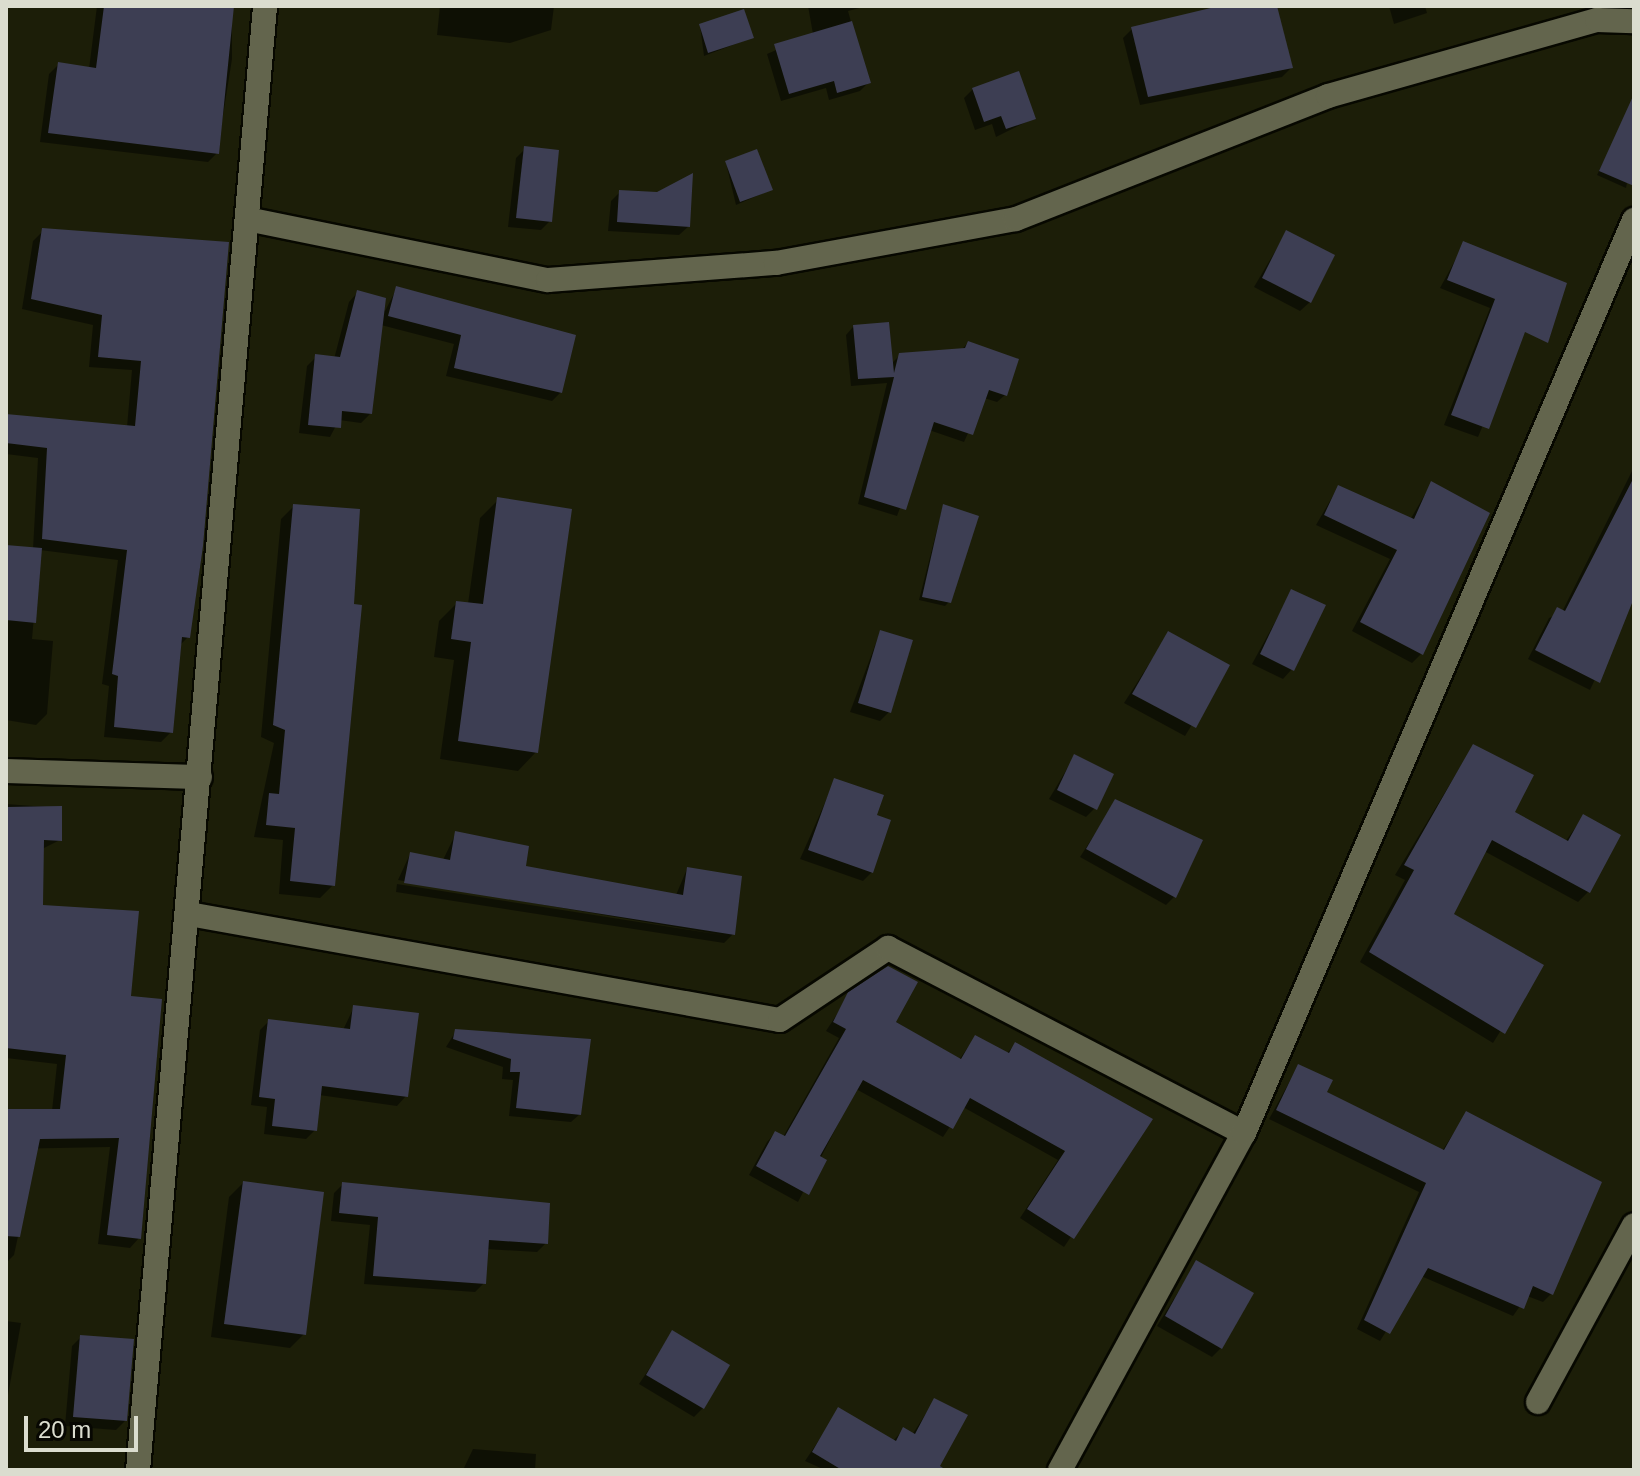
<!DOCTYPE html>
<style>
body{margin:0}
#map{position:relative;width:1640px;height:1476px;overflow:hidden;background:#1c1e08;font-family:Helvetica,sans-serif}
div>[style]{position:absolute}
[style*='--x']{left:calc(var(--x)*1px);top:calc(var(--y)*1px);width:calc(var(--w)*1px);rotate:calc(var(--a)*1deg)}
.shadow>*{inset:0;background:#0007}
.building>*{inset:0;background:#3d3e53}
.roads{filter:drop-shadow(2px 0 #070800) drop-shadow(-2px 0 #070800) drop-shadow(0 2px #070800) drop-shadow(0 -2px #070800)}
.street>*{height:24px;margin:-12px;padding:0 12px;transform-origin:12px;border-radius:12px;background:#63654d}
span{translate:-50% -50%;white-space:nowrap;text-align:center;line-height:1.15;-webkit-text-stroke:7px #070702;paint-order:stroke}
.frame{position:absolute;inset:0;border:8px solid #dbddcf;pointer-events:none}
.scale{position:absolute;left:24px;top:1416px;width:114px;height:36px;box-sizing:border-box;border:4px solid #dbddcf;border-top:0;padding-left:10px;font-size:24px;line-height:28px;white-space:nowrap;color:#dbddcf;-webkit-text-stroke:6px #070702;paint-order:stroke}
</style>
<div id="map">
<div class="shadow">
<div style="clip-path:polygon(97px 6px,232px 6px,232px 59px,217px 153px,208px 162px,40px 142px,49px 74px,59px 64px,89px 69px)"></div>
<div style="clip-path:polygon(440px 6px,554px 6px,551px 30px,510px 43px,437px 35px)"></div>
<div style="clip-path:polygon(808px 6px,867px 6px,848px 11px,868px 83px,860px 91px,829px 100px,826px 88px,781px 101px,767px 54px,813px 34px)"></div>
<div style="clip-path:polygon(1225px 6px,1275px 6px,1291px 68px,1282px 77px,1140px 105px,1123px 38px,1132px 29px)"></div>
<div style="clip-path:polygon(1389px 6px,1425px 6px,1427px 13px,1394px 24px)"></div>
<div style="clip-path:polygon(700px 25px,751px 38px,704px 56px)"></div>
<div style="clip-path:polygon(973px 89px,1034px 118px,996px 137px,992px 124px,975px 130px,964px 98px)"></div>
<div style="clip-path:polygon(1616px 137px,1634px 146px,1626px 188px,1597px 175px)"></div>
<div style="clip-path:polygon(525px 149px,550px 221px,541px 230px,508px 227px,516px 158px)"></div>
<div style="clip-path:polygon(726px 163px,770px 190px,736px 205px)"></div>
<div style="clip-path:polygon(620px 192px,689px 226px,679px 235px,608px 231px,611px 201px)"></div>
<div style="clip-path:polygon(43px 231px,227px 244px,188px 637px,179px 646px,171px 732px,161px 742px,104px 737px,109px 686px,102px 684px,118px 560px,40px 550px,32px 639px,53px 641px,47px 714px,36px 725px,6px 720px,6px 547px,33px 549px,38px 458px,6px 454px,6px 415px,127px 427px,132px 370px,89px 367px,93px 325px,22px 309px,33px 241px)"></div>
<div style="clip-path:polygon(1286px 233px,1310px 302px,1300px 311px,1254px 287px)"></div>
<div style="clip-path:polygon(1464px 244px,1527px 322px,1478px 437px,1444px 425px,1490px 308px,1440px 288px)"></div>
<div style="clip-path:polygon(397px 288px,561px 392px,552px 401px,446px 376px,454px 344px,381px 325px,370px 414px,361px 423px,339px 420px,330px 437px,299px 433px,307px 366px,316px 357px,334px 359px,349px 302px,358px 292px,385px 311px)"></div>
<div style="clip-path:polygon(853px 327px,891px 364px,900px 355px,961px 350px,968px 343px,1005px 395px,997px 402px,984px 398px,964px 442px,929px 430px,897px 516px,858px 504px,887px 383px,851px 386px,846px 335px)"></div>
<div style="clip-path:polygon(1634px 467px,1634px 595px,1590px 690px,1528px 659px,1549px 618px,1562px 612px)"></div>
<div style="clip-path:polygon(1431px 484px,1421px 654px,1412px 663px,1352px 631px,1390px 559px,1316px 525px,1338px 487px,1410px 520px)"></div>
<div style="clip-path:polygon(498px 500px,536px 752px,518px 771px,440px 759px,454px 660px,434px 657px,439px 621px,457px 603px,468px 604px,480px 518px)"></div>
<div style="clip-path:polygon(294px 506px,333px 885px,320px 898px,279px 894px,283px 840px,254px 837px,274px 743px,261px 737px,281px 519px)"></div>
<div style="clip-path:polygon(943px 506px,949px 602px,945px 606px,919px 600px)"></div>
<div style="clip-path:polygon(1292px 591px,1292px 669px,1283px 679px,1252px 664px)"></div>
<div style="clip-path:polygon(880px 632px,889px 712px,880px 721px,850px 712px)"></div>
<div style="clip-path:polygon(1169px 633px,1228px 666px,1185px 736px,1124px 703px)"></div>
<div style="clip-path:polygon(1473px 746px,1513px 813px,1565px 842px,1583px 817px,1588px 892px,1578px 902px,1484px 851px,1451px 915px,1541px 966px,1493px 1043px,1360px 962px,1405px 880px,1395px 875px)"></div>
<div style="clip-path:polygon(1074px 757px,1095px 808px,1086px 817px,1049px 799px)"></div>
<div style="clip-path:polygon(835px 780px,874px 816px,872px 872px,863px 881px,800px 859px)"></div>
<div style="clip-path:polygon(1116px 801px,1174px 897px,1166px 905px,1080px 857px)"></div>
<div style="clip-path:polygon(6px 804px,60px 808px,60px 840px,42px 849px,41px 907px,129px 998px,139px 1238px,130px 1248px,98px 1244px,110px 1147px,6px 1149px,9px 1111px,52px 1111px,57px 1064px,6px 1058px)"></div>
<div style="clip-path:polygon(456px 833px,524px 868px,676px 895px,687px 869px,733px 934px,724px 943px,396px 892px,397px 884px,728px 936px,398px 880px,410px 854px,443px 860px)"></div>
<div style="clip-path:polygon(850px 994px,959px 1060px,975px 1037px,1006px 1054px,1016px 1044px,1150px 1120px,1064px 1247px,1020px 1218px,1058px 1160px,963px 1107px,943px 1137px,856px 1089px,798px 1202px,749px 1175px,767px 1142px,775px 1133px,783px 1137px,839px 1038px,826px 1031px)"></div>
<div style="clip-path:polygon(354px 1007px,406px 1096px,397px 1106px,319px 1095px,315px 1130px,306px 1139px,264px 1134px,267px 1107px,251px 1105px,260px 1030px,269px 1021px,343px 1030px)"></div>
<div style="clip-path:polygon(456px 1031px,589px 1041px,580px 1114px,571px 1122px,509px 1116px,513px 1080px,502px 1079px,503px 1067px,446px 1047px)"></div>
<div style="clip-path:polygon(1298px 1066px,1324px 1093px,1442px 1151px,1466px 1114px,1551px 1294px,1543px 1302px,1527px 1296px,1513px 1316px,1421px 1276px,1380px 1341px,1357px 1329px,1419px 1192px,1269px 1119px)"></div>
<div style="clip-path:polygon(6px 1180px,30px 1181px,14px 1255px,6px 1263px)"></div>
<div style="clip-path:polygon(243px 1183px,304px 1334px,290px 1348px,211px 1337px,229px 1197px)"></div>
<div style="clip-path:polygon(343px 1184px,546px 1243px,537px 1252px,486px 1249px,484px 1283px,475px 1292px,364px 1284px,370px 1225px,331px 1221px,334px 1193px)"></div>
<div style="clip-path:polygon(1197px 1262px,1221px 1348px,1212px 1357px,1157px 1326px)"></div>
<div style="clip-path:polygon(6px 1321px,21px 1323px,6px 1406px)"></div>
<div style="clip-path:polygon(673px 1333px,703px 1408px,694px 1417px,639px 1384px)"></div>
<div style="clip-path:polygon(81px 1337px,125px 1421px,116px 1430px,65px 1426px,72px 1346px)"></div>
<div style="clip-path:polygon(934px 1401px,936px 1470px,825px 1470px,805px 1461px,839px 1410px,893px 1441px,903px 1430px,912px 1435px)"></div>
<div style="clip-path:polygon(473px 1449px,536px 1454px,535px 1470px,463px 1470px)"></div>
</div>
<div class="building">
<div style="clip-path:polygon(104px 6px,234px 6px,219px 154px,48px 133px,58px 62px,96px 68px)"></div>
<div style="clip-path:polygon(1219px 6px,1277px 6px,1293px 68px,1148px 97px,1131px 27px)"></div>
<div style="clip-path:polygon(744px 9px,754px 38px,708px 53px,699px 24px)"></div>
<div style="clip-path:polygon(852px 21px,871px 83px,837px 93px,834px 81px,789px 94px,774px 44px)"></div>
<div style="clip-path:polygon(1019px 71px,1036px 119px,1006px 129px,1001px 116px,984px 122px,972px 88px)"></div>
<div style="clip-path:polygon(1634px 94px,1634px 186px,1599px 171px)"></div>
<div style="clip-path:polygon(524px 146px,559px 150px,552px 222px,516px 218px)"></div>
<div style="clip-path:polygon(757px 149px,773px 190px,740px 202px,725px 161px)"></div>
<div style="clip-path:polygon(693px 173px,690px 227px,617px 222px,619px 190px,657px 192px)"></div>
<div style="clip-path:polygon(42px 228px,229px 242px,203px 546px,190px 638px,182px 637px,173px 733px,114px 727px,118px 676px,112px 674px,127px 550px,42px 539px,47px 448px,6px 443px,6px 414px,135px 426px,141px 361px,98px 357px,102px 315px,31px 299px)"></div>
<div style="clip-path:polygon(1286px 230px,1335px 255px,1311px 303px,1262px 278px)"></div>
<div style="clip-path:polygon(1463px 241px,1567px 283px,1548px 343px,1525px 332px,1489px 429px,1451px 415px,1495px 299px,1447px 280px)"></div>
<div style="clip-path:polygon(396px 286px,576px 335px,562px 393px,454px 368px,461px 335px,388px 316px)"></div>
<div style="clip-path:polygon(357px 290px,386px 298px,372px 414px,342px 411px,341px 428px,308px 425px,315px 354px,340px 357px)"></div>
<div style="clip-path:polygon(889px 322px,894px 373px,899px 353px,965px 348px,968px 341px,1019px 359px,1007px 396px,989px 390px,973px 435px,934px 422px,906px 510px,864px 497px,894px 377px,858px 379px,853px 325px)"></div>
<div style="clip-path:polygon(1634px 477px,1634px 598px,1600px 683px,1535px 650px,1557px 607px,1565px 611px)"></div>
<div style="clip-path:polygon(1431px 481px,1490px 513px,1423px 655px,1360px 622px,1397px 550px,1324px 515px,1338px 485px,1414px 519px)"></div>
<div style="clip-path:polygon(497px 497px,572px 509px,538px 753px,458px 741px,471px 642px,451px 639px,456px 601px,483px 604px)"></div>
<div style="clip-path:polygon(293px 504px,360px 509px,354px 604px,362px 605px,335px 886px,290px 881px,295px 828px,266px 825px,269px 793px,279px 794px,285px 730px,273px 725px)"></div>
<div style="clip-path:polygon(943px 504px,979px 516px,951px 603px,922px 597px)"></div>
<div style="clip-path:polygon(6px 545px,42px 548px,36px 623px,6px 620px)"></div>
<div style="clip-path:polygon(1291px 589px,1326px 605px,1294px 671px,1260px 654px)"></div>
<div style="clip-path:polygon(880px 630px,913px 640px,891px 713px,858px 703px)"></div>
<div style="clip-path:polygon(1168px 631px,1230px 665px,1196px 728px,1132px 694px)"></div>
<div style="clip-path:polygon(1473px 744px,1534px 775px,1515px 812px,1568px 841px,1583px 814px,1621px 835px,1590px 893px,1492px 840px,1454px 914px,1544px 965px,1505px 1034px,1369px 952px,1414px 870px,1404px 865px)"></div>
<div style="clip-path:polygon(1074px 754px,1114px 774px,1097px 810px,1057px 790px)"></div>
<div style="clip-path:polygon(834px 778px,884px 795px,877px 815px,891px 820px,873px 873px,808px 850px)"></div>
<div style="clip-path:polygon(1115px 799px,1203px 840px,1176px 898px,1086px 849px)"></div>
<div style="clip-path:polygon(62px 806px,62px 841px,44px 840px,43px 905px,139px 911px,131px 996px,162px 999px,141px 1239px,107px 1235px,119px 1138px,40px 1139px,20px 1237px,6px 1236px,8px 1109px,60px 1109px,66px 1055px,6px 1048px,6px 807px)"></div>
<div style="clip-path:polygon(455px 831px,529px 846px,526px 866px,683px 895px,687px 867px,742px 876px,735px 935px,404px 883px,410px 852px,450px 860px)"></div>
<div style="clip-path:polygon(888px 966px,918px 982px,896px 1022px,961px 1059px,975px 1035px,1009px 1053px,1015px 1042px,1153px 1119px,1074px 1239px,1027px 1209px,1065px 1151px,970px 1098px,953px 1129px,863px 1080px,820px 1156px,827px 1160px,809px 1195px,756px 1166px,775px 1131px,785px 1136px,846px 1029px,833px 1022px,848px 992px)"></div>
<div style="clip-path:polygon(353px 1005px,419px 1013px,408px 1097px,322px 1086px,317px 1131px,272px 1126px,275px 1099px,259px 1097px,268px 1019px,350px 1029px)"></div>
<div style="clip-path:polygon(455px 1029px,591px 1039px,581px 1115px,516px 1108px,520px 1072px,510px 1072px,511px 1059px,453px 1039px)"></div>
<div style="clip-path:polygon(1298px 1064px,1333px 1080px,1327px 1092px,1444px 1150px,1466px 1111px,1602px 1182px,1553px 1295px,1533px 1286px,1524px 1309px,1428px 1268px,1390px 1334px,1364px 1320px,1426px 1183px,1276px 1110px)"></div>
<div style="clip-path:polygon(243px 1181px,324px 1192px,306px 1335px,224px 1324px)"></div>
<div style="clip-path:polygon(342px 1182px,550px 1203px,548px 1244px,489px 1240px,486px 1284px,373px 1276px,378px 1217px,339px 1213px)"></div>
<div style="clip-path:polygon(1196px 1260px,1254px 1293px,1222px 1349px,1165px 1316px)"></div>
<div style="clip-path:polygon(672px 1330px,730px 1365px,704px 1409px,646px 1375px)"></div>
<div style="clip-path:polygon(80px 1335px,134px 1339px,127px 1421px,73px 1417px)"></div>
<div style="clip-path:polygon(934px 1398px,968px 1415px,940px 1466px,946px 1470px,842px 1470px,812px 1452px,838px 1407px,896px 1441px,903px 1427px,915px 1434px)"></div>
</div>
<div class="roads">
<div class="street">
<div style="--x:247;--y:219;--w:307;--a:11.5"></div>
<div style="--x:548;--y:280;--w:229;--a:-4.3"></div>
<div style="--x:776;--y:263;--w:244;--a:-10.4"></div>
<div style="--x:1016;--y:219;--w:335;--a:-21.5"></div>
<div style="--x:1328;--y:96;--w:280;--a:-15.8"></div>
<div style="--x:1597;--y:20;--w:37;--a:2"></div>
<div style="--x:6;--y:771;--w:194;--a:1.8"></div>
<div style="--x:189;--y:914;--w:600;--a:10.17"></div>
<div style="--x:780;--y:1020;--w:130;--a:-33.7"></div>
<div style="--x:888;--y:948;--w:401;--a:27.5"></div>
<div style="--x:1538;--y:1402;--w:201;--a:-61.5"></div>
<div style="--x:138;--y:1470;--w:1469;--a:-85.04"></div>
<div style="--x:1060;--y:1470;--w:384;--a:-61.4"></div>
<div style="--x:1244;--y:1133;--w:993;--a:-66.87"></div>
</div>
</div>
<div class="frame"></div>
<div class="scale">20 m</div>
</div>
